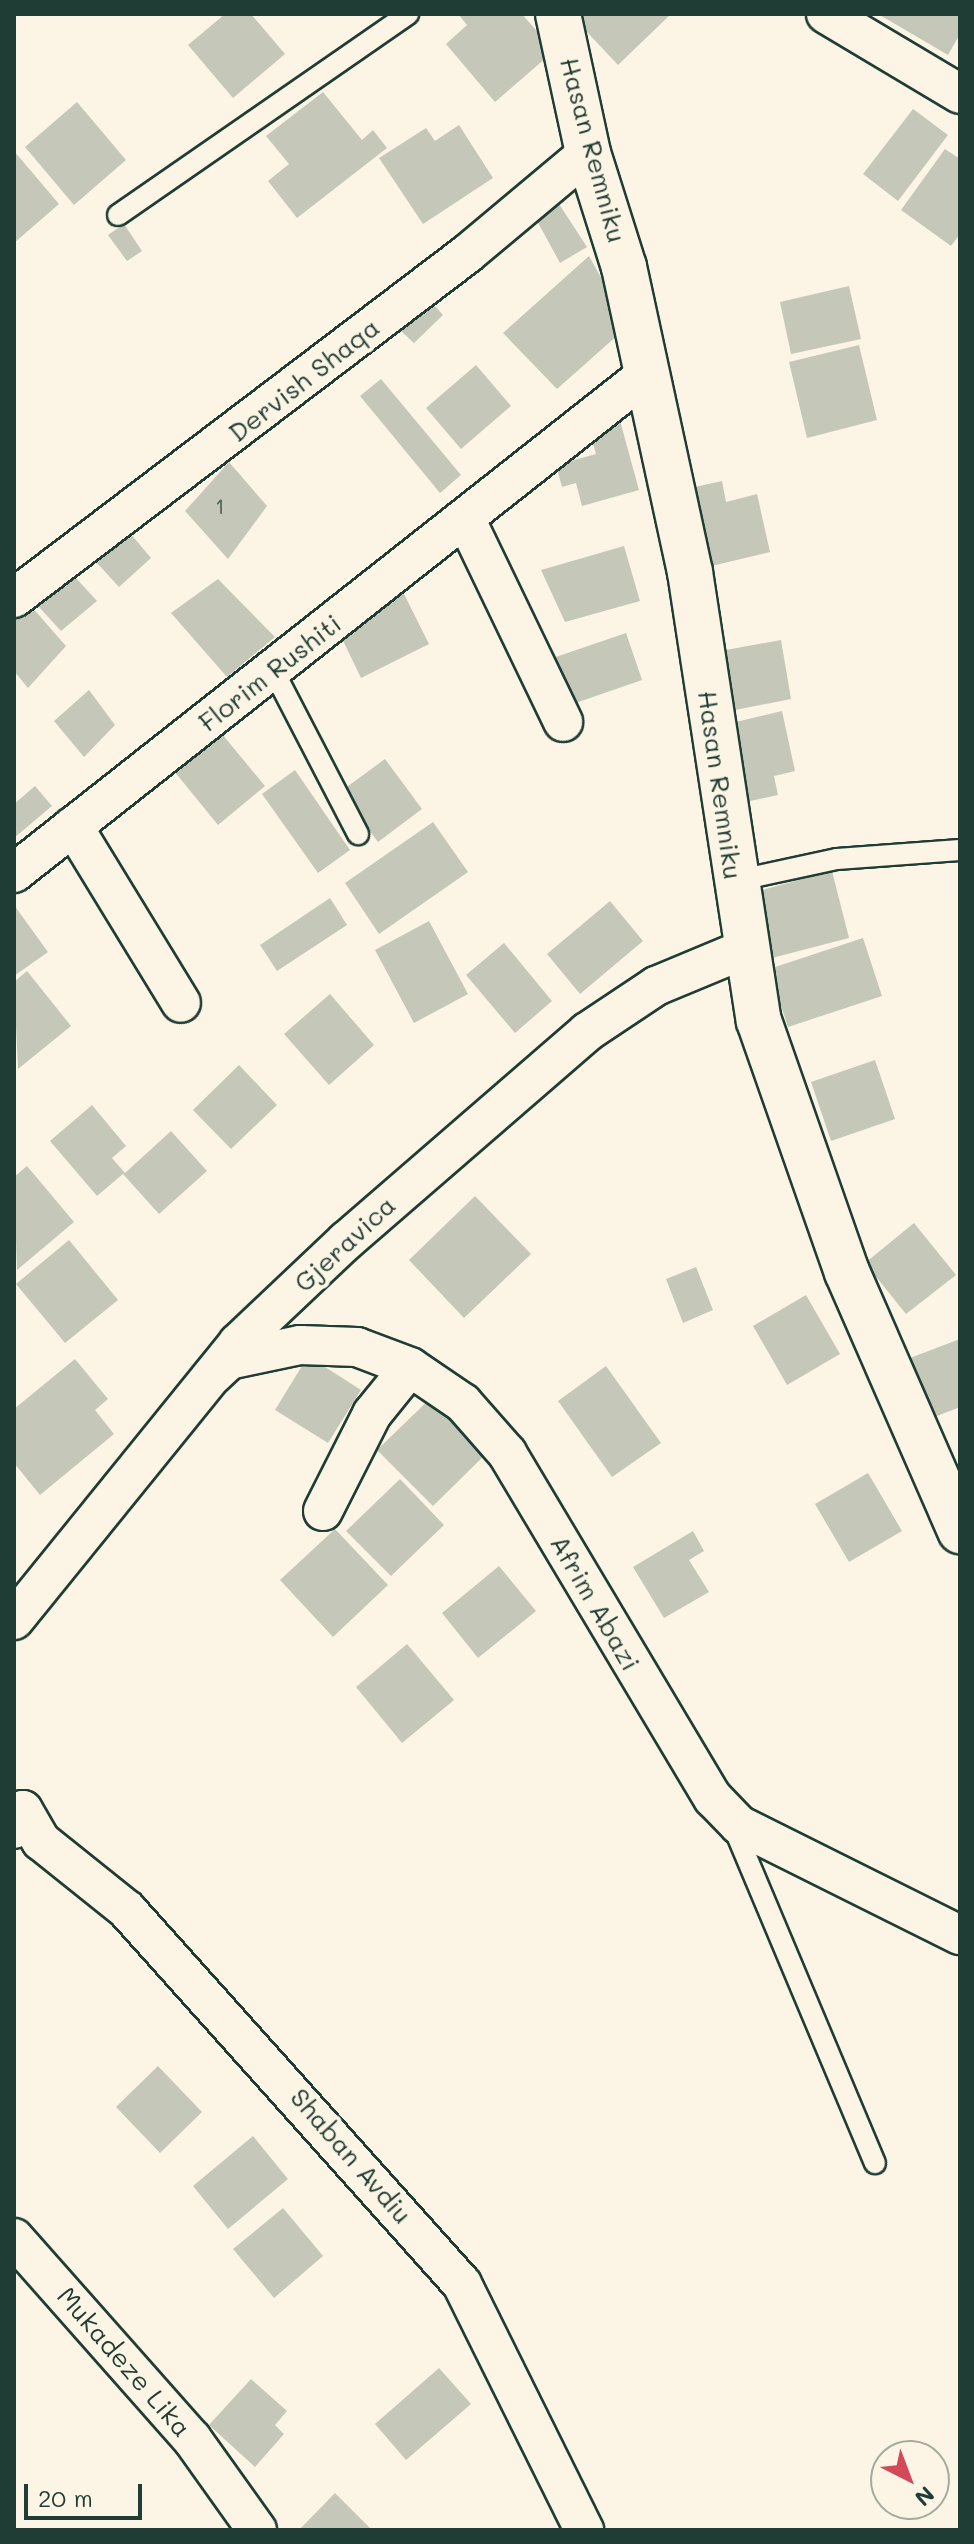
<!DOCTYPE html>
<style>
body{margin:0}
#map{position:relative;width:974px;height:2544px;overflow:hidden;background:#fcf5e5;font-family:Mali,sans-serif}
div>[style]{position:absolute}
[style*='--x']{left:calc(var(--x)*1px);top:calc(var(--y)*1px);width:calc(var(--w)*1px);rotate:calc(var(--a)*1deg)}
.building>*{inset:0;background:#c5c7b9}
.roads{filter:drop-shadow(2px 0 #1f3d34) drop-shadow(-2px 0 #1f3d34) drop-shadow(0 2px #1f3d34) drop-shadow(0 -2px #1f3d34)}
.lane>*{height:20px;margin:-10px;padding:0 10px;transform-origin:10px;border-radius:10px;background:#fcf5e5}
.street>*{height:38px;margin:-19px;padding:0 19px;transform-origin:19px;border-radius:19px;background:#fcf5e5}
.secondary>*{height:44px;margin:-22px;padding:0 22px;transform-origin:22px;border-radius:22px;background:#fcf5e5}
span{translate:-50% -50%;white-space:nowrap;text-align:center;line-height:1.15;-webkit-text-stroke:8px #fcf5e5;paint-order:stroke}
.number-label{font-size:22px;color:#486055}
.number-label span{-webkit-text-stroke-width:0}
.street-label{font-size:26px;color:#1f3d34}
.frame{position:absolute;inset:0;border:16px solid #1f3d34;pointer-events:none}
.north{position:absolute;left:870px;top:2440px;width:80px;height:80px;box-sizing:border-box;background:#fcf5e5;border:2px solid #a4ab9e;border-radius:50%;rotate:138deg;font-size:22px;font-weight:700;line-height:32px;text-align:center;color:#1f3d34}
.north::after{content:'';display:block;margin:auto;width:28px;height:36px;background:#d1495b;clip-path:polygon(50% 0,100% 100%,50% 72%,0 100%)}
.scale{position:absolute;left:24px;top:2484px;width:118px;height:36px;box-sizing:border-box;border:4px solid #1f3d34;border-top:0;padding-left:10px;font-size:24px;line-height:28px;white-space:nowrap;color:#1f3d34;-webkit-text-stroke:6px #fcf5e5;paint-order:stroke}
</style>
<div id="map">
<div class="building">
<div style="clip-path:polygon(225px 14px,251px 14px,285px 54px,233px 98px,188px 45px)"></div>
<div style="clip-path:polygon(458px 14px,522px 14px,554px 51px,495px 102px,446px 44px,467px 25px)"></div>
<div style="clip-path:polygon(570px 14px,671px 14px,618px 65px)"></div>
<div style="clip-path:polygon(878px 14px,960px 14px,960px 34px,948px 55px)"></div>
<div style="clip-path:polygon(323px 92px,362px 140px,373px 130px,387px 148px,297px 218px,268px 181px,289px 164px,266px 136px)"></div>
<div style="clip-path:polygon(77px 102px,126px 160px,74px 205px,25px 147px)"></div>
<div style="clip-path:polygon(913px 109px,948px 135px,898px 201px,863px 174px)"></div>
<div style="clip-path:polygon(459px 125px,493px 178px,423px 224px,379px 158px,426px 128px,435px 141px)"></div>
<div style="clip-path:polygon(945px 149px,960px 159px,960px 234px,951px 246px,901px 210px)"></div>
<div style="clip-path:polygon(14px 151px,59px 204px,14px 243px)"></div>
<div style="clip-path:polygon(548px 187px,587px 247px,560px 263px,530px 208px)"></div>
<div style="clip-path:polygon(124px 224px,142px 251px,127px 261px,108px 235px)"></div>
<div style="clip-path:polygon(589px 256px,628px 326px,557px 389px,503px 333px)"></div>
<div style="clip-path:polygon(849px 286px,861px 339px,791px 354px,780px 302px)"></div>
<div style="clip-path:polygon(424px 294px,443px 315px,414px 343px,389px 320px)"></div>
<div style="clip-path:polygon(859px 345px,877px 420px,807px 438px,789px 362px)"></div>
<div style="clip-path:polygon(476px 365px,511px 406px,461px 449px,426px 408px)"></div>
<div style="clip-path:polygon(381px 379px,461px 475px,440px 493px,360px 396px)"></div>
<div style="clip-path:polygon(619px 417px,639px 490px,582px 506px,576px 483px,562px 487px,556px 465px,596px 454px,588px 426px)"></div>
<div style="clip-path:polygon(229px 462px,267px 506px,228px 559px,185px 511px)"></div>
<div style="clip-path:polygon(722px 481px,726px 502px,757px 494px,770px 552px,699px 569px,681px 490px)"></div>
<div style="clip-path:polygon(119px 520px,151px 558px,119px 587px,85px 550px)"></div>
<div style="clip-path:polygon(624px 546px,640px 601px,565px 622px,541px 570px)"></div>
<div style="clip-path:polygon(64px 565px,97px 601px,61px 631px,27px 594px)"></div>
<div style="clip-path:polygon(218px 579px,275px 637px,227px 677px,171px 613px)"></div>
<div style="clip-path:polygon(402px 590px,429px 644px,361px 678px,335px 624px)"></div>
<div style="clip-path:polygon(23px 597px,66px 646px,28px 688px,14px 671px,14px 605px)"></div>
<div style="clip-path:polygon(626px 633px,642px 680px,564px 707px,547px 660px)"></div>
<div style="clip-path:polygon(781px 640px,791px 699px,715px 714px,704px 654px)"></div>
<div style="clip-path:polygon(89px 690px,115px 725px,84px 757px,54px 721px)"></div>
<div style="clip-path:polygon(782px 711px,795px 771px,774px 776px,778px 795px,732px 805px,715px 727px)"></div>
<div style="clip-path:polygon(212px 722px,265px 786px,218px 825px,165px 760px)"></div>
<div style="clip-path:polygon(385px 759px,422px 809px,378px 842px,340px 792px)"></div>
<div style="clip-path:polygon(295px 770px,350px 850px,318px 873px,262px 794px)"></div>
<div style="clip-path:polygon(35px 786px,52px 806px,14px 838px,14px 804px)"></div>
<div style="clip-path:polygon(433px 822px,468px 872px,379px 934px,345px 883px)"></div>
<div style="clip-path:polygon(832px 871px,849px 938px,764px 960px,747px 894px)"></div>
<div style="clip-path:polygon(330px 898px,347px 925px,277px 971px,260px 945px)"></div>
<div style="clip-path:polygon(610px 901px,643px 941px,580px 994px,547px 954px)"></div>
<div style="clip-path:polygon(14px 905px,48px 952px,14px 976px)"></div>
<div style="clip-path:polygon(429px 921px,468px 994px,414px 1023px,375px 950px)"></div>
<div style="clip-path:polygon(863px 938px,882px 996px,788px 1027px,769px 969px)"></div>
<div style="clip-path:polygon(504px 943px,552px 1001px,515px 1033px,466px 975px)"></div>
<div style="clip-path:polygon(27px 971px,71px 1026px,18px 1069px,14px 982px)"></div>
<div style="clip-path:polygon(330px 994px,374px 1045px,329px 1085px,284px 1034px)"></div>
<div style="clip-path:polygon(875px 1060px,895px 1119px,831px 1141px,811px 1082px)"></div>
<div style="clip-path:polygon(239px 1065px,277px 1105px,231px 1149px,193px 1110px)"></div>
<div style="clip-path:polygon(92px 1105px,126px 1146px,112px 1158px,125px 1173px,171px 1131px,207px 1171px,159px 1214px,123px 1174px,97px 1196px,50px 1141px)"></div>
<div style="clip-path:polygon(27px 1166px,74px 1222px,17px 1270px,14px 1177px)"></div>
<div style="clip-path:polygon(475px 1196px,531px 1254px,464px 1318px,409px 1260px)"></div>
<div style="clip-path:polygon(914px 1223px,956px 1275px,906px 1314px,865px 1263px)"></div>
<div style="clip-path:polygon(69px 1240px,118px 1300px,65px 1343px,16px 1284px)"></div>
<div style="clip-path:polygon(696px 1267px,713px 1310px,683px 1323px,666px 1279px)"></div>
<div style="clip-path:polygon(806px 1295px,840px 1354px,787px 1385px,753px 1326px)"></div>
<div style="clip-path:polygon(960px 1339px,960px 1407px,932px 1418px,910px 1358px)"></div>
<div style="clip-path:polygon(308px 1356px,361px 1390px,328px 1443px,275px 1410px)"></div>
<div style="clip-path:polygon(75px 1359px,108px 1399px,95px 1410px,114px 1434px,40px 1495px,14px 1463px,14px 1409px)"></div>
<div style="clip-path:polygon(606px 1366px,661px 1443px,612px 1477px,558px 1401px)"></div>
<div style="clip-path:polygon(438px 1391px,493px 1447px,433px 1506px,377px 1450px)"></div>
<div style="clip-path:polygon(868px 1473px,902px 1531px,849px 1562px,815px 1504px)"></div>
<div style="clip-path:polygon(400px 1479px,444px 1525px,391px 1576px,346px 1531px)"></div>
<div style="clip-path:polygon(335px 1529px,388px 1585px,333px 1637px,280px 1580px)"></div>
<div style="clip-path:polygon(693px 1531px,704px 1551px,689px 1560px,709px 1592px,664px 1618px,633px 1567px)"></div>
<div style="clip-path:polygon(499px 1566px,536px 1611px,478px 1658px,442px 1613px)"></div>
<div style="clip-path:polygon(407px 1644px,454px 1700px,402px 1743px,356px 1687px)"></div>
<div style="clip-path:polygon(158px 2066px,202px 2112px,160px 2153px,116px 2107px)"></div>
<div style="clip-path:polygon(253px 2136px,288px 2179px,228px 2229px,193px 2186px)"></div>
<div style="clip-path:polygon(283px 2208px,323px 2256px,274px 2298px,233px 2249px)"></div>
<div style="clip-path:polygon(439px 2368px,471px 2404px,406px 2460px,375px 2424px)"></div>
<div style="clip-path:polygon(251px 2379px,287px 2411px,275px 2425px,284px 2434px,255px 2467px,209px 2425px)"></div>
<div style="clip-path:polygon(335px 2493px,372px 2530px,299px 2530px)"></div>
</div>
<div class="roads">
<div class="lane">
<div style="--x:118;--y:215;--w:353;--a:-34.7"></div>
<div style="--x:273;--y:670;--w:185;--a:62.6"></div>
<div style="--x:735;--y:881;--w:104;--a:-12.2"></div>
<div style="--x:837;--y:859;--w:123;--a:-4.2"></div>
<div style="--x:732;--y:1823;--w:369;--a:67.2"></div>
</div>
<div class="street">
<div style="--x:826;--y:14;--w:156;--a:30.8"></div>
<div style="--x:466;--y:520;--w:224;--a:64.3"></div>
<div style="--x:14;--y:598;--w:569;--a:-37.21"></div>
<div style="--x:467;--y:254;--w:158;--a:-39.9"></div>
<div style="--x:73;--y:826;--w:207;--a:58.6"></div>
<div style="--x:14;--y:873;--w:806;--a:-38.25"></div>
<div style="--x:213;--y:1375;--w:22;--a:-43"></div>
<div style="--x:229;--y:1360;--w:73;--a:-11.9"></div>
<div style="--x:300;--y:1345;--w:57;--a:2"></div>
<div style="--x:357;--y:1347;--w:57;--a:20.7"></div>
<div style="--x:410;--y:1367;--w:64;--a:34.2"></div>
<div style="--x:463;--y:1403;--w:67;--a:48.7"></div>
<div style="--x:507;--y:1453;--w:402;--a:59.2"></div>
<div style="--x:713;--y:1798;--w:37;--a:46"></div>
<div style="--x:739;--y:1825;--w:247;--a:26.5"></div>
<div style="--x:323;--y:1511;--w:109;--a:-63.2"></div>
<div style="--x:372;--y:1414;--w:60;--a:-51"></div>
<div style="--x:14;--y:1620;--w:356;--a:-51"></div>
<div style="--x:238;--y:1343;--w:149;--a:-43.4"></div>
<div style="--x:346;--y:1241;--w:319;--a:-40.9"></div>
<div style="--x:587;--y:1032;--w:83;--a:-33.7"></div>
<div style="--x:656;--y:986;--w:96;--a:-22.6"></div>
<div style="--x:14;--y:1829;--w:21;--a:-65"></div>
<div style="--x:23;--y:1810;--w:36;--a:60"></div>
<div style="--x:41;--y:1841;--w:110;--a:38.7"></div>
<div style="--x:127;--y:1910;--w:502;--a:48.15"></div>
<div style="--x:462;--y:2284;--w:275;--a:63.6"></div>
<div style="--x:14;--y:2238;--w:268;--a:48.5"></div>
<div style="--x:192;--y:2439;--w:112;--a:54.5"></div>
</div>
<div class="secondary">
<div style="--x:558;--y:14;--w:142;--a:77.8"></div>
<div style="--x:588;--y:153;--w:120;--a:72.5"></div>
<div style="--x:624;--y:267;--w:312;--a:77.8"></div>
<div style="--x:690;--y:572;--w:454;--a:81.3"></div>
<div style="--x:759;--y:1021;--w:266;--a:70.7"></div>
<div style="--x:847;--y:1272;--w:283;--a:66.4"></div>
</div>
</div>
<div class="number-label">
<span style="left:220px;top:506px">1</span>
</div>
<div class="street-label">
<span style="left:593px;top:150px;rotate:75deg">Hasan Remniku</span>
<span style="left:304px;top:380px;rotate:-38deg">Dervish Shaqa</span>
<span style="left:270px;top:673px;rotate:-38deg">Florim Rushiti</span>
<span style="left:720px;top:785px;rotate:82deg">Hasan Remniku</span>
<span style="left:345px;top:1244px;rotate:-43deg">Gjeravica</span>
<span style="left:595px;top:1603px;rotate:60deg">Afrim Abazi</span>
<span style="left:351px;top:2156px;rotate:49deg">Shaban Avdiu</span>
<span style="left:124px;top:2362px;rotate:49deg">Mukadeze Lika</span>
</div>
<div class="frame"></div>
<div class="north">N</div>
<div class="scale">20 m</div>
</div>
